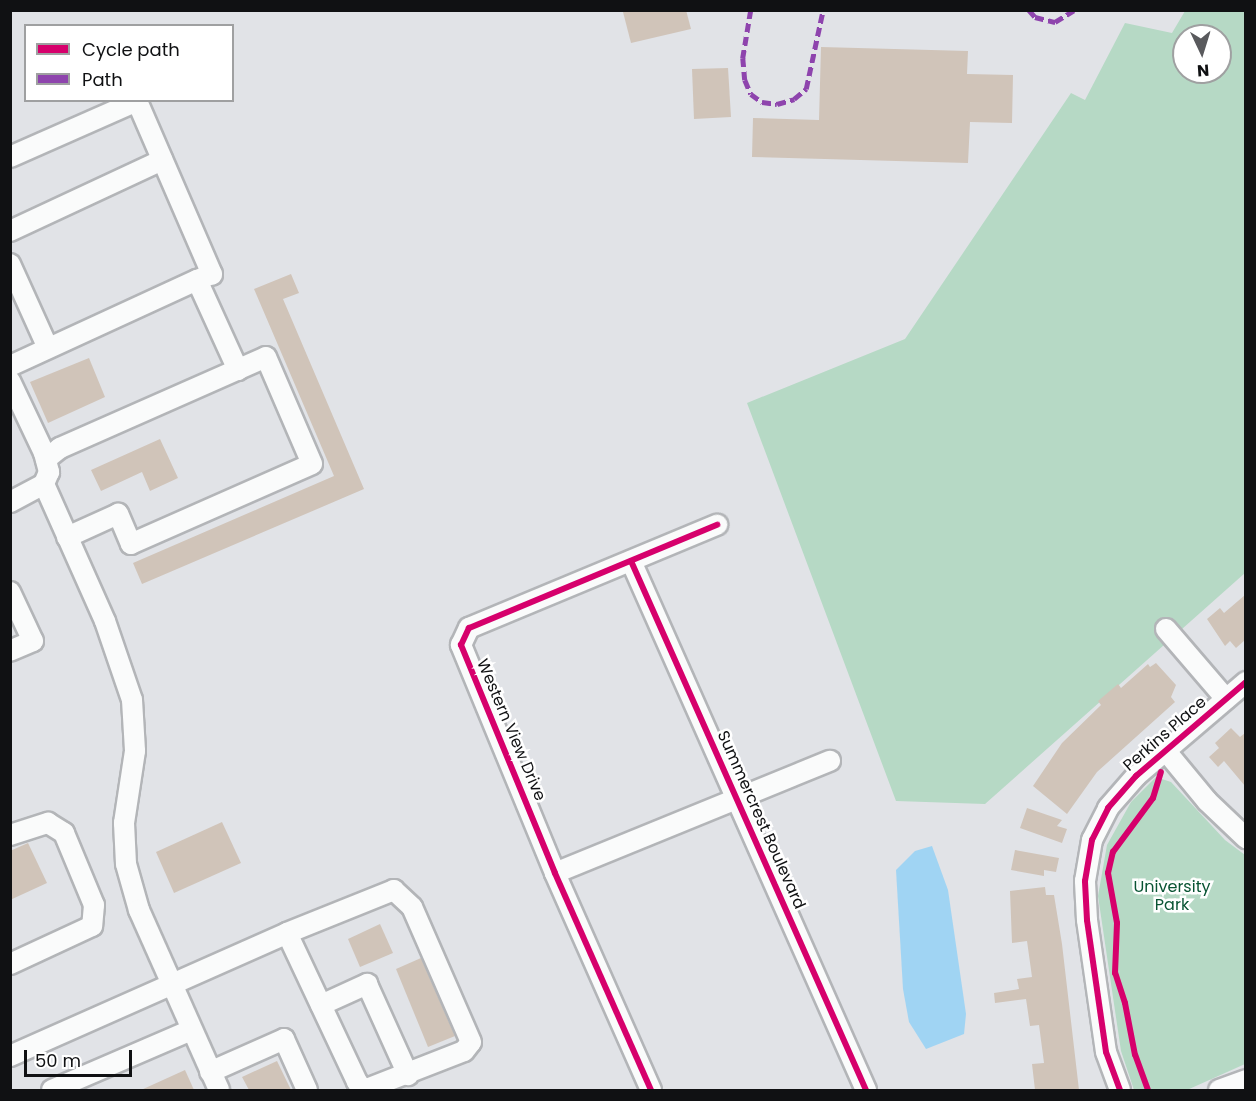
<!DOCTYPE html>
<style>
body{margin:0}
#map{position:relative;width:1256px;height:1101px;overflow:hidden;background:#e1e3e7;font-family:Poppins,sans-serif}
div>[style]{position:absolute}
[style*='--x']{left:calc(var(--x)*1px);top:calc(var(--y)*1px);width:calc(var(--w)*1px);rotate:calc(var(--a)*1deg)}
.green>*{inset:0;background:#b6d9c5}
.water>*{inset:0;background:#a0d4f3}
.building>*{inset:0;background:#d0c4b9}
.roads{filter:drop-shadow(2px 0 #b3b5b8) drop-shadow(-2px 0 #b3b5b8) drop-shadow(0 2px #b3b5b8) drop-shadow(0 -2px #b3b5b8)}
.minor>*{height:20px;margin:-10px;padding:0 10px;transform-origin:10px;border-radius:10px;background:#fafbfb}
.quiet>*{height:4.5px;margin-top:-2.25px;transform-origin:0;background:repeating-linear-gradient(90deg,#8e44ad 0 9px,transparent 0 13.5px)}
.cycleway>*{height:6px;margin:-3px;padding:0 3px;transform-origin:3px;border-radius:3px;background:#d6006c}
span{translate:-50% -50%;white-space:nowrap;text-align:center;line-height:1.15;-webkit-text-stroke:5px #fff;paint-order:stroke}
.street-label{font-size:16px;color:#101113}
.park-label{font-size:16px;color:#095433}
.frame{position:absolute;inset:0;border:12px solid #101113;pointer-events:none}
.legend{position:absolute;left:24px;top:24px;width:210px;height:78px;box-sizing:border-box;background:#fff;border:2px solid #9fa0a1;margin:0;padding:8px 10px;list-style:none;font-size:18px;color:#101113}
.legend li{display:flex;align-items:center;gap:12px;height:30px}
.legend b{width:30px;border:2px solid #9fa0a1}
.north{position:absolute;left:1172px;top:24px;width:60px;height:60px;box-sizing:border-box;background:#fff;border:2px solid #9fa0a1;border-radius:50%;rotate:176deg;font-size:16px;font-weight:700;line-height:24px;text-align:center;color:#101113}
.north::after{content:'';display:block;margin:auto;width:21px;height:27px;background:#595a5d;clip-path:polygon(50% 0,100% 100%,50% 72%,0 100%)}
.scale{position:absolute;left:24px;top:1050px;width:108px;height:27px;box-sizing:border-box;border:3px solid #101113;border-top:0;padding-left:8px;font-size:18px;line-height:21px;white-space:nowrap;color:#101113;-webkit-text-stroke:4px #fff;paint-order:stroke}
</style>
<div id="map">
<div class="green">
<div style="clip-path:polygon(evenodd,1185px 11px,1245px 11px,1245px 573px,985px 804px,896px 801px,747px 403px,905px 339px,1071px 93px,1085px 100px,1125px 23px,1172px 33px,1185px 11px,1184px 36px,1220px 36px,1220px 72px,1184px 72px,1184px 36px)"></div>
<div style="clip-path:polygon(1156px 777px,1171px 782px,1225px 840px,1245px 855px,1245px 1064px,1187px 1090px,1134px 1090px,1121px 1051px,1098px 896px,1107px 845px,1131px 802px)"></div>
</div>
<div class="water">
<div style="clip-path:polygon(932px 846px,948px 890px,966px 1014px,964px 1034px,926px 1049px,909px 1022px,903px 989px,896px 870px,915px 851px)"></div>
</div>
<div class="building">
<div style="clip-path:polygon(631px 10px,686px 10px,691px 29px,631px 43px,623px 12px)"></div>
<div style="clip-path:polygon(821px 47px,968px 51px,967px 74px,1013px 75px,1012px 123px,970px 122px,968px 163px,752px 157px,753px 118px,819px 120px)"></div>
<div style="clip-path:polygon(728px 68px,731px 117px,694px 119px,692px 69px)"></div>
<div style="clip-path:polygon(291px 274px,299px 293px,283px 299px,364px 489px,142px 584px,133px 563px,334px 476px,254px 289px)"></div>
<div style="clip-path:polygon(89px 358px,105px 397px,48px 423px,30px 382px)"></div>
<div style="clip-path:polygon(160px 439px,178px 478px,150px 491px,142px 472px,101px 491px,91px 470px)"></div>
<div style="clip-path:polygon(1245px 595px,1245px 640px,1236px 648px,1230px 641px,1225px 646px,1207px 619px,1220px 608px,1224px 613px)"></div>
<div style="clip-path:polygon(1156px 663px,1176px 685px,1171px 697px,1175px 702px,1097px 772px,1067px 814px,1033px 786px,1062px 743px,1101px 705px,1098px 701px,1118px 684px,1121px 688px,1148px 664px,1150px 667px)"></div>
<div style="clip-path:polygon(1231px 728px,1240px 737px,1245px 733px,1245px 786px,1224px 761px,1218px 767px,1209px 757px,1219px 748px,1215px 743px)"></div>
<div style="clip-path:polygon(1027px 808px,1062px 820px,1057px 826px,1067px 829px,1062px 843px,1020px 828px)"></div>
<div style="clip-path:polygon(222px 822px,241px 863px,174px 893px,156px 852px)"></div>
<div style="clip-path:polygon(28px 843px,47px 883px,10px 900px,10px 851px)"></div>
<div style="clip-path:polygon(1015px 850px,1059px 858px,1056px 872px,1044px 870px,1044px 876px,1011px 870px)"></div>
<div style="clip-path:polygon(1045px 887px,1046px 895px,1054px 895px,1062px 944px,1079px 1090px,1035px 1090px,1032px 1064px,1044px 1063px,1039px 1025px,1030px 1026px,1026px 999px,995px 1003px,994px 993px,1019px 989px,1017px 979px,1032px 977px,1027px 941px,1012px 943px,1010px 891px)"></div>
<div style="clip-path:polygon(380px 924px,393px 953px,360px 967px,348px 939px)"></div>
<div style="clip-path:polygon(421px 958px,455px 1036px,428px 1047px,396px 969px)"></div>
<div style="clip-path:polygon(277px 1061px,291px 1090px,249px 1090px,242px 1077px)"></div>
<div style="clip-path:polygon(185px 1070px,194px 1090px,141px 1090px)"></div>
</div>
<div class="roads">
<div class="minor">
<div style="--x:10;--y:157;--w:139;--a:-23.8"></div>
<div style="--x:137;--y:101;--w:189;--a:66.6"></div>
<div style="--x:212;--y:274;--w:16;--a:158"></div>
<div style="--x:10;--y:231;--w:168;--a:-25"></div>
<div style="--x:10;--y:264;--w:92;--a:65.7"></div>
<div style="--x:10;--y:366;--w:206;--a:-24.7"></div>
<div style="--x:197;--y:280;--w:99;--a:65.5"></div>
<div style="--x:10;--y:381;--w:80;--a:64.7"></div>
<div style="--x:44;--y:453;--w:20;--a:75"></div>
<div style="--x:49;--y:472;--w:13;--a:113"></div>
<div style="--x:44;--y:484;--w:38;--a:152"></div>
<div style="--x:46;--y:459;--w:18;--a:-38"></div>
<div style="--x:60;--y:448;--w:225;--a:-23.8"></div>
<div style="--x:266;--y:357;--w:116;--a:66.7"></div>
<div style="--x:312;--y:464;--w:198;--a:156.2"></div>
<div style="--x:131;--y:544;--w:33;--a:-113"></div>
<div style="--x:118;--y:514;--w:56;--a:155.7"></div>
<div style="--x:44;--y:484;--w:150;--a:66"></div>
<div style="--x:105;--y:621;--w:83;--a:71.1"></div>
<div style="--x:132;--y:700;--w:51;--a:86.6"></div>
<div style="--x:135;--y:751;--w:73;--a:98.7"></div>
<div style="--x:124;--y:823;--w:41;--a:87.2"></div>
<div style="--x:126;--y:864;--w:48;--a:74.2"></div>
<div style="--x:139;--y:910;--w:197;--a:66"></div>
<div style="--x:631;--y:561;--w:579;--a:66.05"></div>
<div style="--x:10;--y:592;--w:54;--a:64.9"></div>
<div style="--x:33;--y:641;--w:25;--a:157"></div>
<div style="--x:1166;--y:629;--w:92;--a:49.4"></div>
<div style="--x:1165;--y:750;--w:66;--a:50.5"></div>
<div style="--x:1207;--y:801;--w:54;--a:43.5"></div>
<div style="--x:10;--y:835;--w:40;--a:-18"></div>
<div style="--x:48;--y:823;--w:19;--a:32"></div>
<div style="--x:64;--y:833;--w:78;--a:67.4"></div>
<div style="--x:94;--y:905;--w:21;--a:95"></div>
<div style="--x:92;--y:926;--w:90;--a:155.1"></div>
<div style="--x:555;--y:873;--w:297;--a:-22.2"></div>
<div style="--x:321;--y:1005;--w:51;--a:-24.5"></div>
<div style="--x:367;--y:984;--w:100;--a:65.7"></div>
<div style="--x:10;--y:1056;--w:303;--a:-23.9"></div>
<div style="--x:287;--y:933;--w:165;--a:64.8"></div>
<div style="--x:357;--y:1082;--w:11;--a:49"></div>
<div style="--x:364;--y:1090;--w:107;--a:-21.3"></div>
<div style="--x:464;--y:1051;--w:11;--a:-52"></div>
<div style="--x:471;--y:1042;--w:147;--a:-113.6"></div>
<div style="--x:412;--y:907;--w:25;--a:-137"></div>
<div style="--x:394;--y:890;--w:115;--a:158.1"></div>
<div style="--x:210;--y:1072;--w:81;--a:-24"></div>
<div style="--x:284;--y:1039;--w:56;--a:65.7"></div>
<div style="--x:52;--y:1090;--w:151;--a:-23.3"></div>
<div style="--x:651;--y:1090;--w:237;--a:-113.9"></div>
<div style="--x:555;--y:873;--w:247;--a:-112.4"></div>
<div style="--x:461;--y:645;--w:19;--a:-65"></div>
<div style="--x:469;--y:628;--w:269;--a:-22.6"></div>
<div style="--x:1120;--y:1090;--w:40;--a:-110.2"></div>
<div style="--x:1106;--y:1052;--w:133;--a:-98.2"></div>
<div style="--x:1087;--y:920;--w:39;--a:-93"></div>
<div style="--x:1085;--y:881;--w:42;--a:-80.3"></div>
<div style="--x:1092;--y:840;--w:36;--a:-63"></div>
<div style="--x:1108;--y:808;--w:43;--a:-48.8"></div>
<div style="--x:1136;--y:776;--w:145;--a:-40.5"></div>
<div style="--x:1219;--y:1090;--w:29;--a:-20"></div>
</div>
</div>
<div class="quiet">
<div style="--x:751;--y:10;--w:49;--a:99.5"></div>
<div style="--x:743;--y:58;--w:22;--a:85"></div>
<div style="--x:745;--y:80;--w:15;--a:67"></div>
<div style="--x:751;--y:94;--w:14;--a:36"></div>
<div style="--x:762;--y:102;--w:15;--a:8"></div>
<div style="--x:777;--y:104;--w:18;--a:-16"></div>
<div style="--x:794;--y:99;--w:16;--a:-40"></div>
<div style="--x:806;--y:89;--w:81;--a:-77.9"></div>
<div style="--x:1029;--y:10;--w:9;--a:49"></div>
<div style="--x:1035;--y:17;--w:21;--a:14"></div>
<div style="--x:1055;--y:22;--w:22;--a:-32"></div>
</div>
<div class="cycleway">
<div style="--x:631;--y:561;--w:579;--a:66.05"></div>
<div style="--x:651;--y:1090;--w:237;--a:-113.9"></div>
<div style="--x:555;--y:873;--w:247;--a:-112.4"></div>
<div style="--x:461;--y:645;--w:19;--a:-65"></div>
<div style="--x:469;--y:628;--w:269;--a:-22.6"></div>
<div style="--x:1120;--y:1090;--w:40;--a:-110.2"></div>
<div style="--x:1106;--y:1052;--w:133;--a:-98.2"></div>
<div style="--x:1087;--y:920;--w:39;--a:-93"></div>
<div style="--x:1085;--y:881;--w:42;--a:-80.3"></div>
<div style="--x:1092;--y:840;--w:36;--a:-63"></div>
<div style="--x:1108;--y:808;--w:43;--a:-48.8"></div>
<div style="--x:1136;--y:776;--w:145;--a:-40.5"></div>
<div style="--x:1148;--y:1090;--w:37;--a:-110"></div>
<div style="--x:1135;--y:1055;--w:53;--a:-100.9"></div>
<div style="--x:1125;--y:1003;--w:32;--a:-108"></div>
<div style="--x:1115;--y:973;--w:50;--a:-87.7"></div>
<div style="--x:1117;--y:923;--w:51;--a:-100.2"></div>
<div style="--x:1108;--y:873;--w:22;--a:-77"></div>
<div style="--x:1113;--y:852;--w:67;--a:-53.5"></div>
<div style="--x:1153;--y:798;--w:27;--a:-73"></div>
</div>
<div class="street-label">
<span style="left:511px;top:730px;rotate:67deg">Western View Drive</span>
<span style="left:1165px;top:734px;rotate:-41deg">Perkins Place</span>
<span style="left:761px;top:820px;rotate:66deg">Summercrest Boulevard</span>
</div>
<div class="park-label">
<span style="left:1172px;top:896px">University<br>Park</span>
</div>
<div class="frame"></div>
<ul class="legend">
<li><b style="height:8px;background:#d6006c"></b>Cycle path</li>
<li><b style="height:8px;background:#8e44ad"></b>Path</li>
</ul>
<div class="north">N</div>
<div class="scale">50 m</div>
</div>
